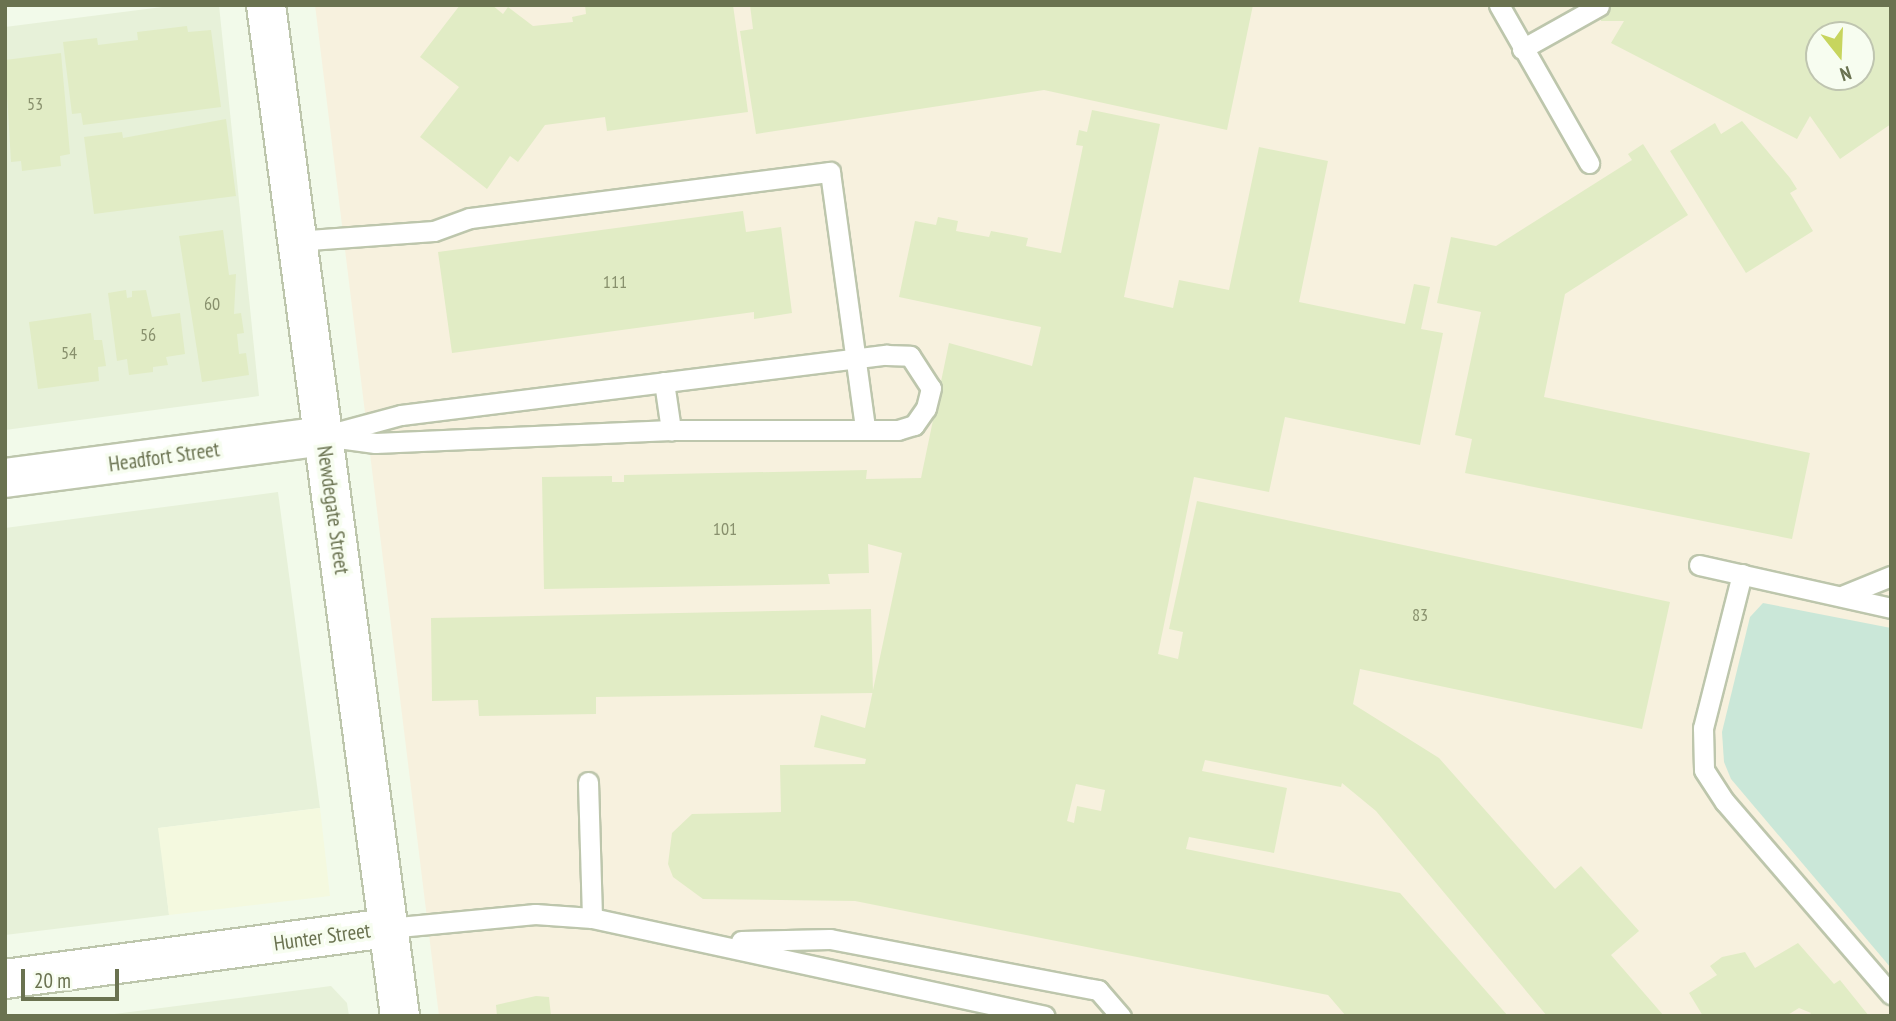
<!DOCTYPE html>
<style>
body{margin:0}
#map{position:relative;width:1896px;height:1021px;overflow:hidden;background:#f2faea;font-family:"PT Sans Narrow",sans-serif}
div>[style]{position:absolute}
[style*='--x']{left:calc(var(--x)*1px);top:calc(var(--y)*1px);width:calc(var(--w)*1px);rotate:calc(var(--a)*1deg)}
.residential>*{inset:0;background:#e7f1d9}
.commercial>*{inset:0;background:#f4f9df}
.medical>*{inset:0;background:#f7f1de}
.green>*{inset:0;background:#cae7d8}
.building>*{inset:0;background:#e1ecc5}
.roads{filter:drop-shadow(2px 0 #bdc6ac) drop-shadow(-2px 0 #bdc6ac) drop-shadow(0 2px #bdc6ac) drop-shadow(0 -2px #bdc6ac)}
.service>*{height:19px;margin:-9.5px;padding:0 9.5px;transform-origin:9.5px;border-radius:9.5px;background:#fff}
.minor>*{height:38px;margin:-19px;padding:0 19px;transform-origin:19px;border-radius:19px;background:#fff}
.tertiary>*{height:38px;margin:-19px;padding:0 19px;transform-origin:19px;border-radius:19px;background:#fff}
span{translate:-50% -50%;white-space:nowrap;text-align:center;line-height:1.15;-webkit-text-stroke:7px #f7fdf0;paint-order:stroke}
.number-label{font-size:18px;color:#88906d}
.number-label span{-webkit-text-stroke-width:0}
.street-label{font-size:21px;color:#6a7250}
.frame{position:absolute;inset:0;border:7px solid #6a7250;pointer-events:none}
.north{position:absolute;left:1805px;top:21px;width:70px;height:70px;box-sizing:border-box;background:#f7fdf0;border:2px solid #bfc5b0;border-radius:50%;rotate:162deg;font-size:19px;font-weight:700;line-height:28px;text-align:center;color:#6a7250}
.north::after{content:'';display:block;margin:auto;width:24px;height:32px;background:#c7d55e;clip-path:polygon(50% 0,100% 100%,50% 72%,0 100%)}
.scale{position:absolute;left:21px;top:969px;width:98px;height:32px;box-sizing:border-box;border:4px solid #6a7250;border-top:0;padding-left:9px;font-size:21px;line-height:24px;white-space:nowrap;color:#6a7250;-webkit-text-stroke:5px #f7fdf0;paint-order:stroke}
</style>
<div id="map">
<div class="residential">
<div style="clip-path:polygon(178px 5px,219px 5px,259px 396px,5px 430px,5px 27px)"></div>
<div style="clip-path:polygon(278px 492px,320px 808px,159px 828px,169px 915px,5px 935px,5px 528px)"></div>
<div style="clip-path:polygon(331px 986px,347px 1003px,349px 1016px,99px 1016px)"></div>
</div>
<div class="commercial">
<div style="clip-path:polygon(320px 808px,330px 896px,169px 915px,158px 828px)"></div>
</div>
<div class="medical">
<div style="clip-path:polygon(evenodd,315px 5px,1891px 5px,1891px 1016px,439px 1016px,315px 5px,1819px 35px,1861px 35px,1861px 77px,1819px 77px,1819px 35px)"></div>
</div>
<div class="green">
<div style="clip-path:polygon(1763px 603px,1891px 628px,1891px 968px,1731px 779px,1724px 762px,1722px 732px,1750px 617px)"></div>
</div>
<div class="building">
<div style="clip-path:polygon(460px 5px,492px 5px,503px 14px,508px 7px,533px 26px,573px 22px,572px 17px,586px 14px,585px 5px,733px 5px,748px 112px,607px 131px,605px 117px,545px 125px,518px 162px,510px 156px,487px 189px,420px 137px,459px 87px,420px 57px)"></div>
<div style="clip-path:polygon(750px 5px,1253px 5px,1227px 130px,1044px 90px,756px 134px,740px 31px,753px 29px)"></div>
<div style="clip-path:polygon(evenodd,1599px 5px,1891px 5px,1891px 124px,1840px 159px,1810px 116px,1797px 139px,1611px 43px,1624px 21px,1601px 21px,1599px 5px,1819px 35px,1861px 35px,1861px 77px,1819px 77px,1819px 35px)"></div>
<div style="clip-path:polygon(187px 26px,188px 32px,211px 30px,221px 107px,83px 125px,81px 113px,72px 114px,63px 42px,97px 38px,98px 45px,138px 40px,137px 32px)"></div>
<div style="clip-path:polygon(61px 53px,70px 154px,60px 156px,61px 166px,22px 171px,21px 161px,11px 162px,5px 60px)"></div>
<div style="clip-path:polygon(evenodd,1092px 110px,1160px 124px,1124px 297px,1173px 308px,1179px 280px,1229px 290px,1259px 147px,1328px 161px,1299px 302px,1405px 324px,1414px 284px,1430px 287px,1421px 329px,1443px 333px,1420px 445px,1285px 417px,1269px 492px,1194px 477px,1158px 654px,1178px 659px,1183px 632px,1169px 629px,1197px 501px,1670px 602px,1642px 729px,1360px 669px,1353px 704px,1439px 758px,1555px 889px,1581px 866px,1639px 931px,1611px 955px,1664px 1016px,1547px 1016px,1376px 811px,1342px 783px,1341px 787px,1205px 760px,1202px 771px,1287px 788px,1274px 853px,1189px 837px,1186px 849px,1400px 893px,1508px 1016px,1346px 1016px,1328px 995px,855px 901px,703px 899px,673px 877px,668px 864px,672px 833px,692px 814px,781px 812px,780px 765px,865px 764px,866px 759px,814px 747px,821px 715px,865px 728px,902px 553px,868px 544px,869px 573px,828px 574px,830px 584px,544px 589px,542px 477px,612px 476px,612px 482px,624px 482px,624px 475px,867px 470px,866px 479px,921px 478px,949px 343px,1032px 366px,1041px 327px,899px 297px,915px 221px,936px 225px,938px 217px,958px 221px,956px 231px,989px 237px,991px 231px,1028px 238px,1026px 246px,1061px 253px,1083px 146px,1076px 145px,1079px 130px,1087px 132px,1092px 110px,1076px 784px,1105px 790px,1101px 811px,1077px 806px,1074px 823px,1067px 821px,1076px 784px)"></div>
<div style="clip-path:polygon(226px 119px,236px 196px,94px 214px,84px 137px,122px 132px,123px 138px)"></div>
<div style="clip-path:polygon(1742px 121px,1790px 178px,1797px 189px,1790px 193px,1813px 231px,1746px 273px,1670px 151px,1715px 123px,1721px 134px)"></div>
<div style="clip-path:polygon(1643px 144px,1688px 215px,1565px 294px,1544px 397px,1810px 453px,1792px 539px,1465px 473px,1472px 439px,1455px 435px,1481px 312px,1437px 303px,1451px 237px,1496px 246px,1632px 160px,1628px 154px)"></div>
<div style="clip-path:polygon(743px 211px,746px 232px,781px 227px,792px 313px,754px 319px,754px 312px,452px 353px,438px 252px)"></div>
<div style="clip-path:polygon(223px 230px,229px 275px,236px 274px,234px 314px,241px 313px,244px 333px,237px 334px,239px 354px,246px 353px,249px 375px,202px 382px,179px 236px)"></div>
<div style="clip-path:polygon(126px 290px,127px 298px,132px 297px,132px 291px,146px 290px,152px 317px,180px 313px,185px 354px,166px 357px,168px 365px,153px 367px,153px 372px,129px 375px,127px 359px,117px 361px,108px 293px)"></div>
<div style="clip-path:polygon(91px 313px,94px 340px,102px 340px,106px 366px,98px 367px,99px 381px,38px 389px,29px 322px)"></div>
<div style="clip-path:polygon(871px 609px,873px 693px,596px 697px,596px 714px,479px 716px,478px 700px,432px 701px,431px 618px)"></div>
<div style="clip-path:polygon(1798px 943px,1834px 984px,1840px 980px,1869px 1016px,1808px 1016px,1811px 1013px,1799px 1008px,1786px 1016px,1703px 1016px,1689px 993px,1717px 975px,1710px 966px,1722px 957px,1745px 952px,1755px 968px)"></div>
<div style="clip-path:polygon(536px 996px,549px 997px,551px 1016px,497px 1016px,496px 1005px)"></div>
</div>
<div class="roads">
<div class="service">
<div style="--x:1499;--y:5;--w:182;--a:60.3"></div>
<div style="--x:1522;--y:49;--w:88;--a:-29.2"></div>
<div style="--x:295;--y:241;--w:139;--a:-4.1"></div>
<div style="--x:434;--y:231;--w:38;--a:-20"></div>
<div style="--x:470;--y:218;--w:363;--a:-7.3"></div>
<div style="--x:830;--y:172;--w:258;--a:82.2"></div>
<div style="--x:886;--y:355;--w:24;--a:2"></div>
<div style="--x:910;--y:356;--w:38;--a:57"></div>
<div style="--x:931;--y:388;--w:21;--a:104"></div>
<div style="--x:926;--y:408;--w:21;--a:125"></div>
<div style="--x:914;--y:425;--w:17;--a:163"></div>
<div style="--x:898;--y:430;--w:227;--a:180"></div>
<div style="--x:671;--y:430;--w:296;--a:177.5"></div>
<div style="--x:375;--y:443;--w:52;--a:-172.3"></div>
<div style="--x:323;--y:436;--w:81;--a:-15.1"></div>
<div style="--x:401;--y:415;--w:489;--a:-7.1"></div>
<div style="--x:664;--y:382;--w:49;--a:81.7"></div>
<div style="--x:1699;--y:565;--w:197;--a:12.6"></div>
<div style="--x:1742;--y:574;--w:159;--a:104.2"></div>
<div style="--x:1703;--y:728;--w:42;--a:88.6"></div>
<div style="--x:1704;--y:770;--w:38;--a:57"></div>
<div style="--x:1725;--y:802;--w:254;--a:49.2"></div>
<div style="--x:1844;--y:595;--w:51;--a:-22"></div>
<div style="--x:588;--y:782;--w:136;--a:88.3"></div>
<div style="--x:388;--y:928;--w:148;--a:-5.4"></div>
<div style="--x:535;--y:914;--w:57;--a:4"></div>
<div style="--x:592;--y:918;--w:463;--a:12.2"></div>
<div style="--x:741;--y:941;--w:89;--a:-1.3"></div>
<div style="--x:830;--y:939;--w:273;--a:10.8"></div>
<div style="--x:1098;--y:990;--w:35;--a:49"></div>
</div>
<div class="minor">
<div style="--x:5;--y:478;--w:321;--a:-7.5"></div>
<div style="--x:5;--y:979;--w:386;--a:-7.6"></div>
</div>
<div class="tertiary">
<div style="--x:266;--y:5;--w:1020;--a:82.45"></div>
</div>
</div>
<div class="number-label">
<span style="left:35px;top:104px">53</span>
<span style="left:615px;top:282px">111</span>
<span style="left:212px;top:304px">60</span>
<span style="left:148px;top:335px">56</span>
<span style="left:69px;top:353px">54</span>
<span style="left:725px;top:529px">101</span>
<span style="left:1420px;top:615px">83</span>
</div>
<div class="street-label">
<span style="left:164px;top:457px;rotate:-8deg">Headfort Street</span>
<span style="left:333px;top:510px;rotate:82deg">Newdegate Street</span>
<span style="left:322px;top:937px;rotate:-8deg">Hunter Street</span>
</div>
<div class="frame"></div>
<div class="north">N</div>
<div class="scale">20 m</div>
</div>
